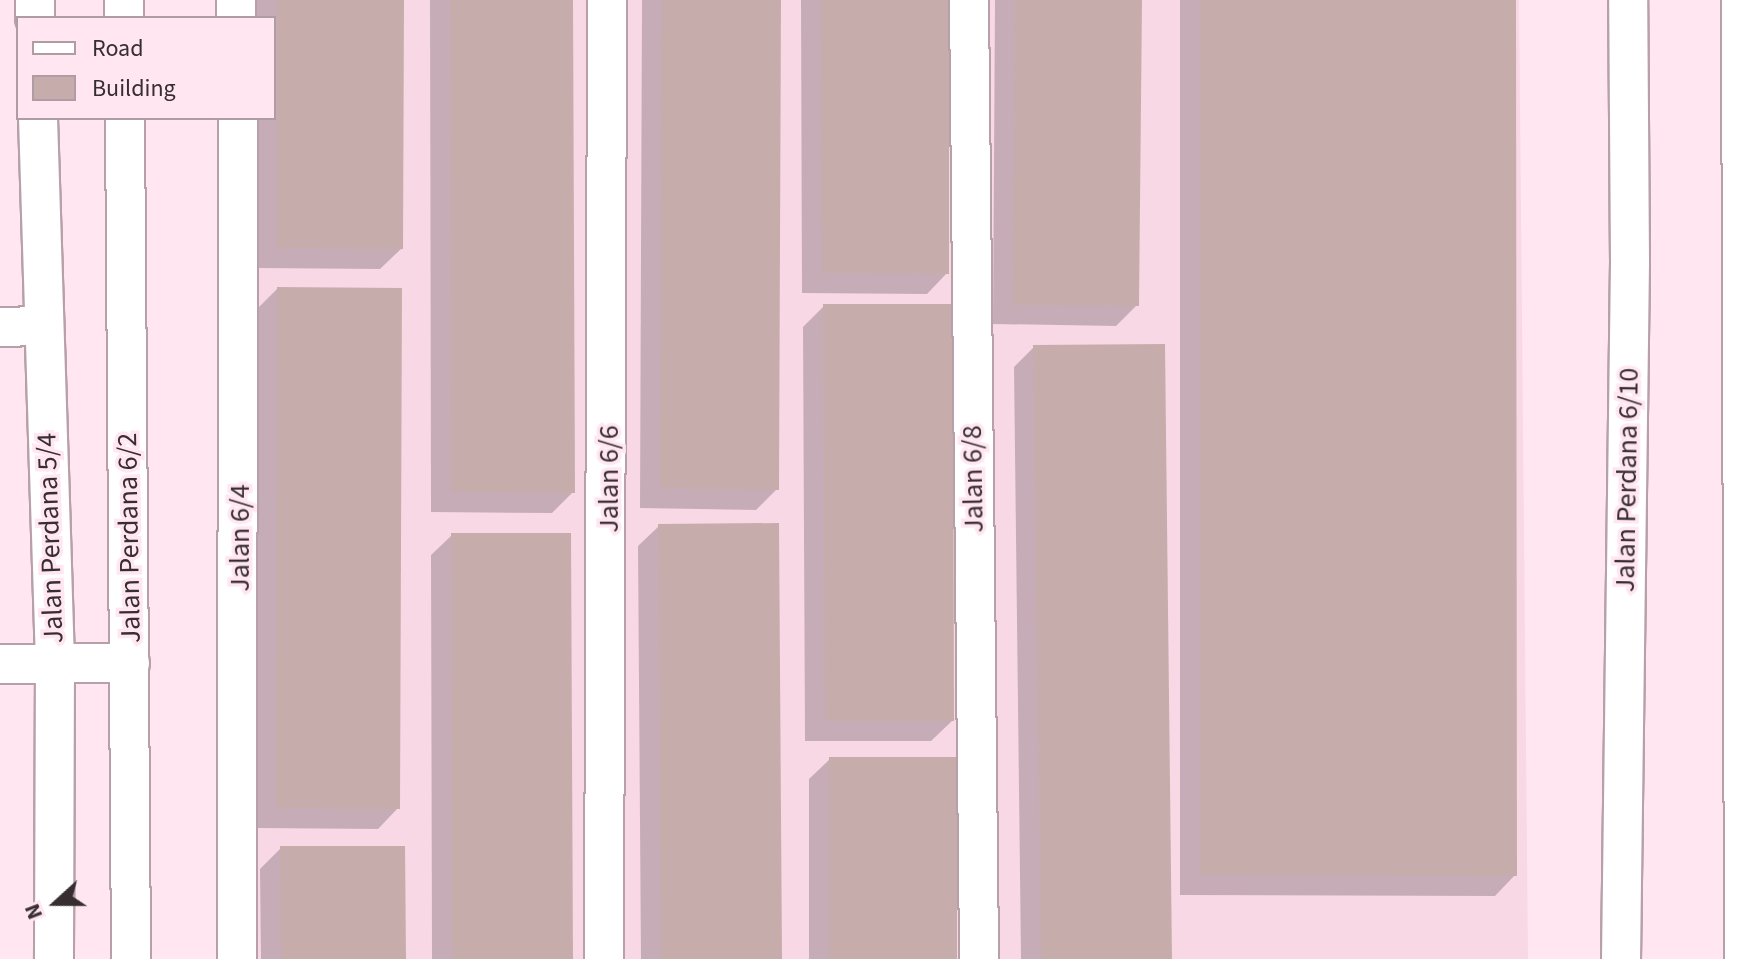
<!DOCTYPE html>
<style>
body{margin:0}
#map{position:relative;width:1758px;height:959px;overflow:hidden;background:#ffe6f1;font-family:"Source Sans 3",sans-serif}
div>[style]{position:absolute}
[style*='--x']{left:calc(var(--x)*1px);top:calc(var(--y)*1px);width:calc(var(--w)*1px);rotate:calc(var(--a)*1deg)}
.built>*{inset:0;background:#f8d8e5}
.shadow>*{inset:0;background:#0003}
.building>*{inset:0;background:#c6adac}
.roads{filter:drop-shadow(2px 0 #b7a0aa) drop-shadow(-2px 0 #b7a0aa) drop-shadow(0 2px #b7a0aa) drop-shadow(0 -2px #b7a0aa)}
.minor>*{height:38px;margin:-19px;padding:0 19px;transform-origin:19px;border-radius:19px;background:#fff}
span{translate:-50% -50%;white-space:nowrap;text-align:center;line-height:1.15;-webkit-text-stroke:7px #ffe6f1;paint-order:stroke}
.street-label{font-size:28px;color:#372e32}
.legend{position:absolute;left:16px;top:16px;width:260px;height:104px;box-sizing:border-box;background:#ffe6f1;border:2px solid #af9ca5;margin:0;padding:10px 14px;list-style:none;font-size:24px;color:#372e32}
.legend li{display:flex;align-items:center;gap:16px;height:40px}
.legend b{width:40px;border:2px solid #af9ca5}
.north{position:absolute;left:16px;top:863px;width:80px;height:80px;-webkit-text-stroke:6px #ffe6f1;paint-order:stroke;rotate:249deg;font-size:22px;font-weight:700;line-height:32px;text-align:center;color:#372e32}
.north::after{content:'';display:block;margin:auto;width:28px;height:36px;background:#372e32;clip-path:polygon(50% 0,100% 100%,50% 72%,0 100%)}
</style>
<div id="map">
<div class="built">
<div style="clip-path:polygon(248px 0,1519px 0,1528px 959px,253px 959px,249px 118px,274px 118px,274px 18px,248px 18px)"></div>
</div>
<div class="shadow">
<div style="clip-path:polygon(257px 0,402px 0,401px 249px,380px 269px,257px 268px,257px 118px,274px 118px,274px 18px,257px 18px)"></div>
<div style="clip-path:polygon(430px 0,571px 0,573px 492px,552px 513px,431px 512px)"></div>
<div style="clip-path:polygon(642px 0,779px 0,777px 489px,756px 510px,640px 508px)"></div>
<div style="clip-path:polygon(801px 0,947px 0,947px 273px,927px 294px,802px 293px)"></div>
<div style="clip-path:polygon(995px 0,1140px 0,1137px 305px,1116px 326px,993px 324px)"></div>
<div style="clip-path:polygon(1180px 0,1514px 0,1515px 875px,1495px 896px,1180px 895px)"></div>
<div style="clip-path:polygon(278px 288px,398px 808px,378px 829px,256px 828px,257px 309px)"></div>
<div style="clip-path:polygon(824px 306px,952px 721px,931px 741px,805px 741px,803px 327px)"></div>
<div style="clip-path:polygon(1034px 347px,1171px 959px,1021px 959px,1014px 367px)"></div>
<div style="clip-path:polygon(659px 526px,780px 959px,641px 959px,638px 546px)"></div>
<div style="clip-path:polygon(452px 535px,571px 959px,432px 959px,431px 555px)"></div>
<div style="clip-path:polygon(830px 759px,955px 959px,809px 959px,809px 779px)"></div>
<div style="clip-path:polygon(281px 848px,403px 959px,261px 959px,260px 869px)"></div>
</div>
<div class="building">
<div style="clip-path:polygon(277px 0,404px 0,403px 249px,277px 248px)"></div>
<div style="clip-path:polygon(450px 0,573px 0,575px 493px,451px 492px)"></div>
<div style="clip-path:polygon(662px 0,781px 0,779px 490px,660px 488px)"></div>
<div style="clip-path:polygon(821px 0,949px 0,949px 274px,822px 273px)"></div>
<div style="clip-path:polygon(1015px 0,1142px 0,1139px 306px,1013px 305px)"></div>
<div style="clip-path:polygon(1200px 0,1516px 0,1517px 876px,1200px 875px)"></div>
<div style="clip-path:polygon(277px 287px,402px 288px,400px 809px,276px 808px)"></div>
<div style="clip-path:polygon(823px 304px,953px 304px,954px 721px,825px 721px)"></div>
<div style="clip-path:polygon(1165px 344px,1172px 959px,1041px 959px,1033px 345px)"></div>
<div style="clip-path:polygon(779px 523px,782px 959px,661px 959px,658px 524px)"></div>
<div style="clip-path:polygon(451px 533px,571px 533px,573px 959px,452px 959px)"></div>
<div style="clip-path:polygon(829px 757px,957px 757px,957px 959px,829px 959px)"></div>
<div style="clip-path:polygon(280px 846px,405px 846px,406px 959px,281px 959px)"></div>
</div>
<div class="roads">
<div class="minor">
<div style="--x:35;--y:0;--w:18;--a:90"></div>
<div style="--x:124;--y:0;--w:18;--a:90"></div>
<div style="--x:236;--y:0;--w:18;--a:90"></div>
<div style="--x:969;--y:0;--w:959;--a:89.4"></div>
<div style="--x:1741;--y:0;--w:959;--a:89.82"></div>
<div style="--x:38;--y:118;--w:545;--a:88.21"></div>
<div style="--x:55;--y:663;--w:296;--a:90.2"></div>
<div style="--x:125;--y:118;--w:841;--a:89.59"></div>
<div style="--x:0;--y:327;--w:42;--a:-1.4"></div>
<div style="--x:0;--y:664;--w:130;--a:-0.4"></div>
<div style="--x:237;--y:959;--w:841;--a:-89.93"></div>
<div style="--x:604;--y:959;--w:959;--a:-89.82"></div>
<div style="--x:1621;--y:959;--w:698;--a:-89.26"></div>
<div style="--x:1630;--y:261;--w:261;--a:-90.4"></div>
</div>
</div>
<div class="street-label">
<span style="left:609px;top:479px;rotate:-90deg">Jalan 6/6</span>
<span style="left:973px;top:479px;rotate:-91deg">Jalan 6/8</span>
<span style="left:1627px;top:480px;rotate:-89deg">Jalan Perdana 6/10</span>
<span style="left:50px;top:538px;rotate:-92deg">Jalan Perdana 5/4</span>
<span style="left:129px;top:538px;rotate:-91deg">Jalan Perdana 6/2</span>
<span style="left:240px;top:538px;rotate:-90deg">Jalan 6/4</span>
</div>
<ul class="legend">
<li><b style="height:10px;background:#fff"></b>Road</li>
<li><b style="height:22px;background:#c6adac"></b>Building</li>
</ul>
<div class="north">N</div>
</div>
